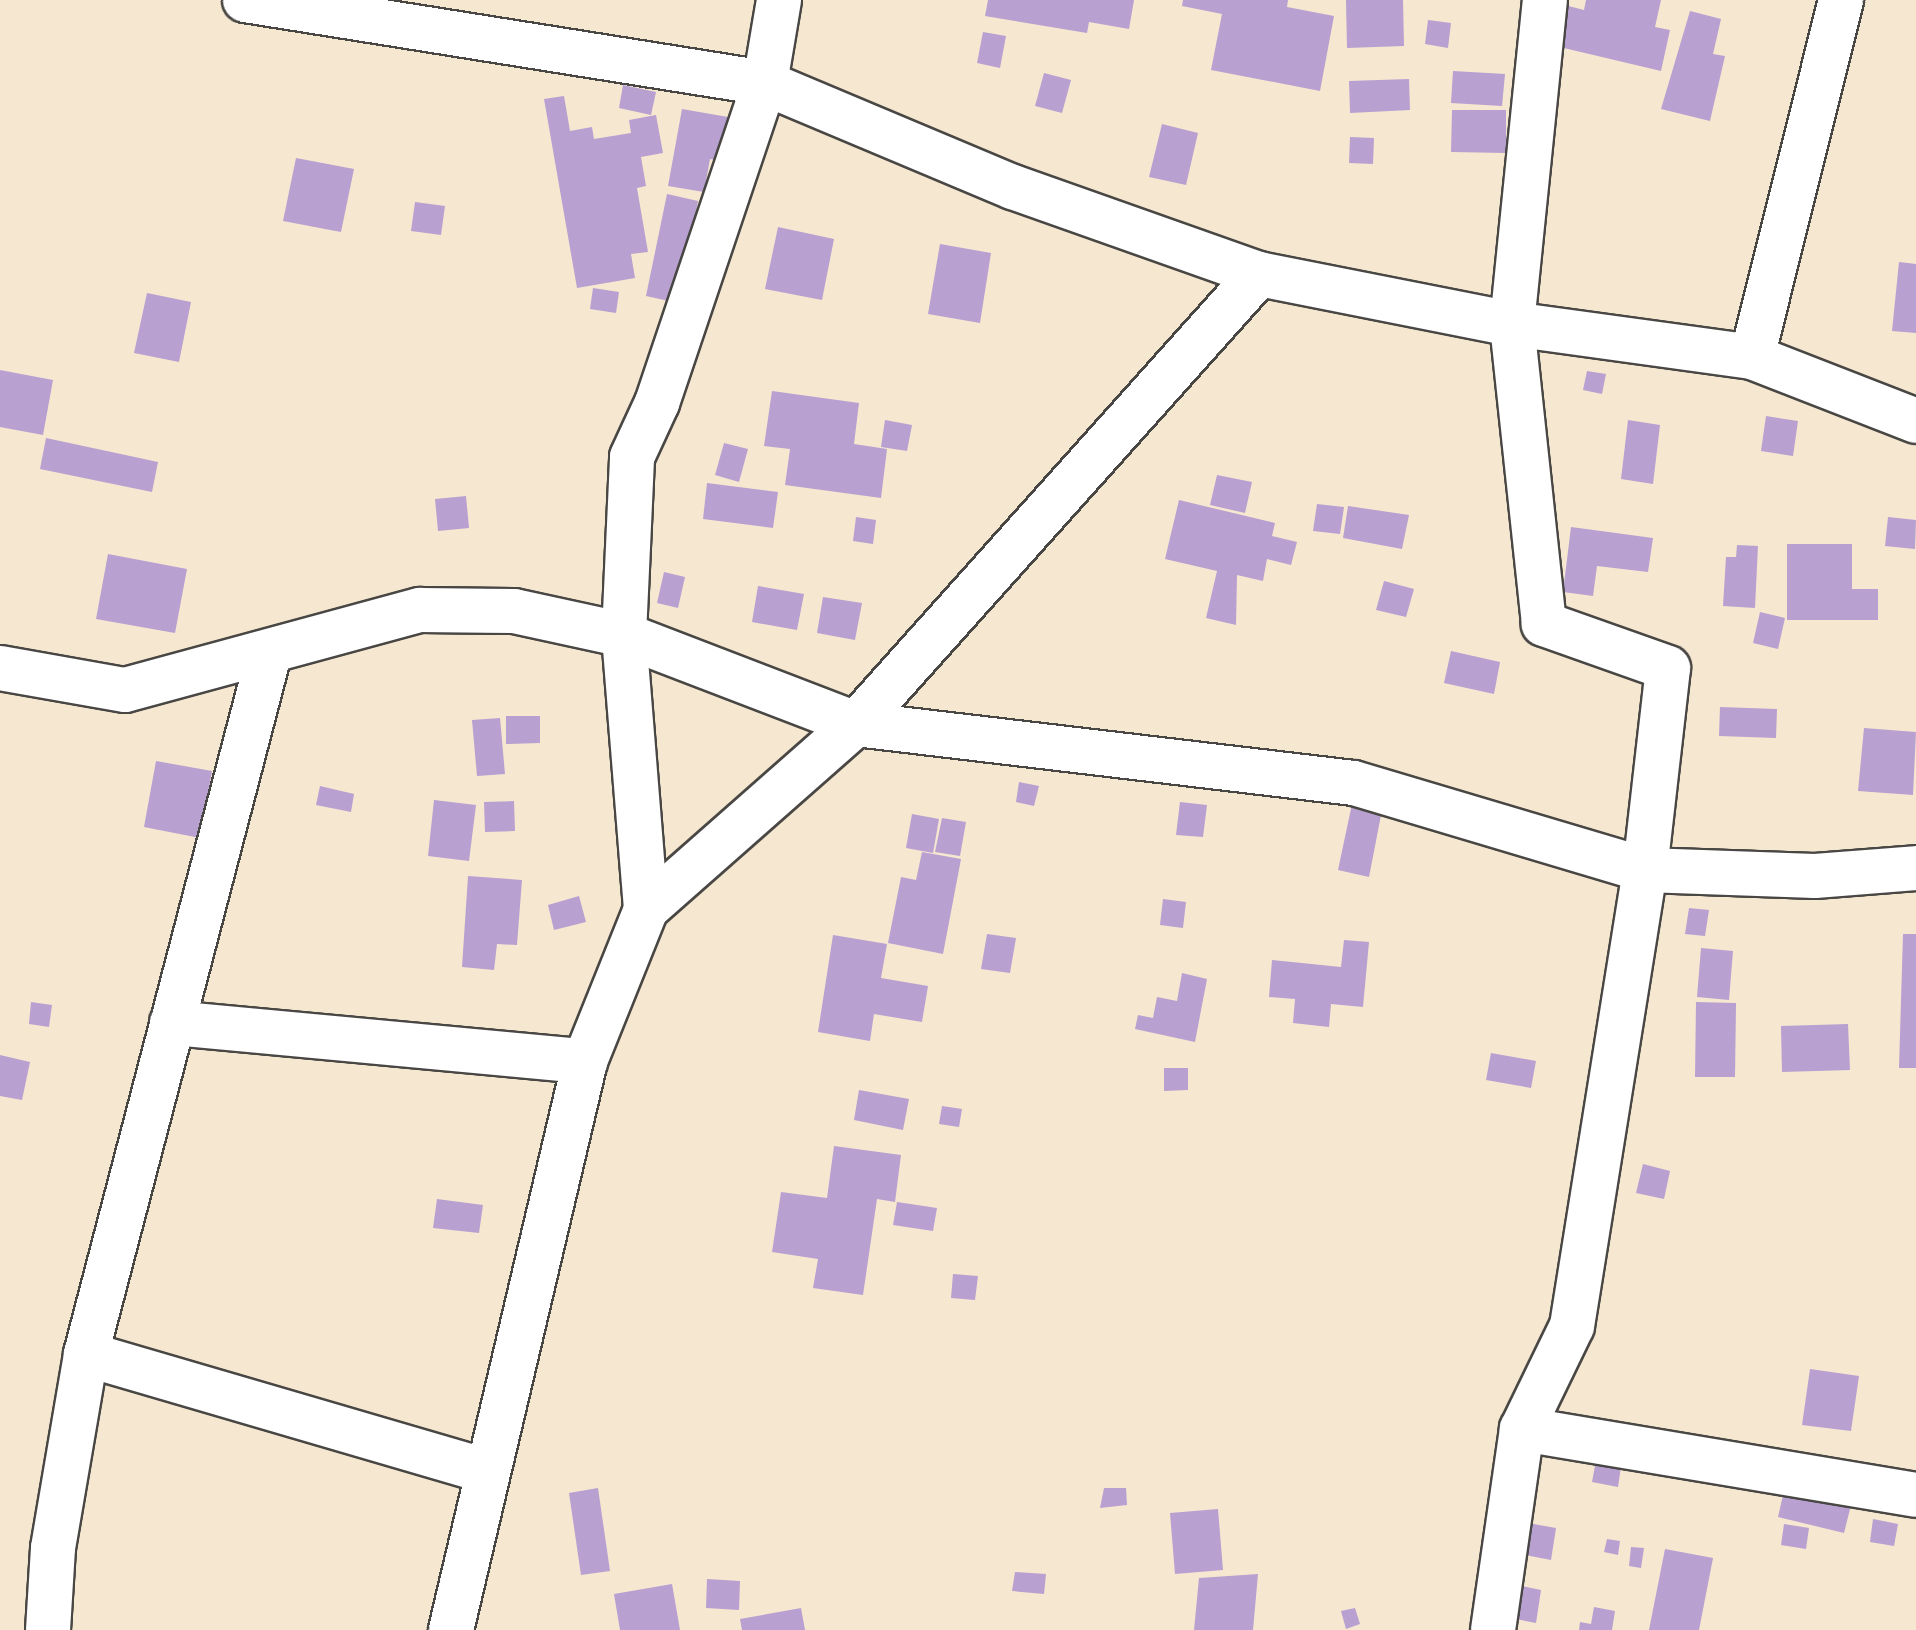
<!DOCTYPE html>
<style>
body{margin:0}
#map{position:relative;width:1916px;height:1630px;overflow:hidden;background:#f6e7d1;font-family:Cardo,serif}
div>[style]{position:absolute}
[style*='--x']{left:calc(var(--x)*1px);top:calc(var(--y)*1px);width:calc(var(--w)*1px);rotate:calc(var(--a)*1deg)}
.building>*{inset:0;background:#b8a0d1}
.roads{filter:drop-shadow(2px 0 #494744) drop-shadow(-2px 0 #494744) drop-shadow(0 2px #494744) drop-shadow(0 -2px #494744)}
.street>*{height:44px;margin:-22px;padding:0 22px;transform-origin:22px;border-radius:22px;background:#fff}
span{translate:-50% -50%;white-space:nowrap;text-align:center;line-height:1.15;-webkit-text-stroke:7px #fff;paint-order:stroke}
</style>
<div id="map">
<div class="building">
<div style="clip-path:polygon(988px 0,1134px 0,1129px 29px,1089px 22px,1087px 33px,985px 16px)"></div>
<div style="clip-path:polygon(1183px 0,1288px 0,1287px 7px,1334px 16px,1320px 91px,1211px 70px,1222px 14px,1182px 6px)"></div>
<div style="clip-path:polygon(1346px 0,1403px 0,1404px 46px,1347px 48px)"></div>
<div style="clip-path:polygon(1586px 0,1661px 0,1655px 27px,1670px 30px,1661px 71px,1547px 44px,1557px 3px,1584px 10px)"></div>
<div style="clip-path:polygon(1690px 11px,1721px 19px,1713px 54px,1725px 56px,1710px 121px,1661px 109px)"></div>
<div style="clip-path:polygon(1428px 20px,1451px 23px,1448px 48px,1425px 44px)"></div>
<div style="clip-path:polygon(983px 32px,1006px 36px,1000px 68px,977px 63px)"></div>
<div style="clip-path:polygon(1453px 71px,1505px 74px,1502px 106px,1451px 103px)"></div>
<div style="clip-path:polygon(1044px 73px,1071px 80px,1062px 113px,1035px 106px)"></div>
<div style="clip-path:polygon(1409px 79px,1410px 110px,1350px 113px,1349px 81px)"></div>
<div style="clip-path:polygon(623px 85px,656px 92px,651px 115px,619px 108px)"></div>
<div style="clip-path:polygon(564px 96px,570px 131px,592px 127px,594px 139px,631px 133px,629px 120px,656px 115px,663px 153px,641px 157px,646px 186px,637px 188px,648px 252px,631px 254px,635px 278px,577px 288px,544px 99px)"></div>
<div style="clip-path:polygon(682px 109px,728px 117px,720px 161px,710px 159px,704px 192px,668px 186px)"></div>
<div style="clip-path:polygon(1452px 110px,1506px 110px,1506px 153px,1451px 152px)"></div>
<div style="clip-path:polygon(1162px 124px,1198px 133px,1186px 185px,1149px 177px)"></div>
<div style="clip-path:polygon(1350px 137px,1374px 138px,1373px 164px,1349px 163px)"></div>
<div style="clip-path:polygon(296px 158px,354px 169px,341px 232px,283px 221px)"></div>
<div style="clip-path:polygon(667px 194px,698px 201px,678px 303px,646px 296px)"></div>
<div style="clip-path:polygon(415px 202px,445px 206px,441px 235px,411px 231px)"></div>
<div style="clip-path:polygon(778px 227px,834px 239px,822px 300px,765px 289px)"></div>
<div style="clip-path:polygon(940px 244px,991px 253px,980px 323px,928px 314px)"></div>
<div style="clip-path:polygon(1899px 262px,1916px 264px,1916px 333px,1892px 331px)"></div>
<div style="clip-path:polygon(593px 288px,619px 292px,616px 313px,590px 309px)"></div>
<div style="clip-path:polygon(147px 293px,191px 302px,179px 362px,134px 353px)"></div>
<div style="clip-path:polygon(0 370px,53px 380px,43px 435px,0 427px)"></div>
<div style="clip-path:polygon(1587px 371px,1606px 374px,1602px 394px,1583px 390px)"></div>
<div style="clip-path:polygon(772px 391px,859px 403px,854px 444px,887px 449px,881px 498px,785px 485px,790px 449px,764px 446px)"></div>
<div style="clip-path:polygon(1766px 416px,1798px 421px,1793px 456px,1761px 451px)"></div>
<div style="clip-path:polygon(885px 420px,912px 425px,907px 451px,881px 447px)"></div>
<div style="clip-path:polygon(1628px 420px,1660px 425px,1653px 484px,1621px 479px)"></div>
<div style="clip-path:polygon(46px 438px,158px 462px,152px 492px,40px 469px)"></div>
<div style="clip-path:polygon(724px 443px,748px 449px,739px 482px,715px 475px)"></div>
<div style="clip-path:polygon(1217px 475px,1252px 482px,1245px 513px,1210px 505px)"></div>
<div style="clip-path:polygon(707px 483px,778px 492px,773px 528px,703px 519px)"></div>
<div style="clip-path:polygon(466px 496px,469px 528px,438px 531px,435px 499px)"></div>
<div style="clip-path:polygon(1179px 500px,1275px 523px,1272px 536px,1297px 542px,1291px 565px,1267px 559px,1263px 581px,1237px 575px,1236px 625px,1206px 618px,1217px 571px,1165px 559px)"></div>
<div style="clip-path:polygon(1317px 504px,1344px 507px,1340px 534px,1313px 531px)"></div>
<div style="clip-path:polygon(1348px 506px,1409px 515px,1402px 549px,1343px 538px)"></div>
<div style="clip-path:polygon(856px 517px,876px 520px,873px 544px,853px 541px)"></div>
<div style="clip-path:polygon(1888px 517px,1916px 520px,1915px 549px,1885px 546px)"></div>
<div style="clip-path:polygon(1571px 527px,1653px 538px,1648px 572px,1597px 566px,1593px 596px,1563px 592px)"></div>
<div style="clip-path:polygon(1787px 544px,1852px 544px,1852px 589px,1878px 589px,1878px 620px,1787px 620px)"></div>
<div style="clip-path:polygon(1737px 545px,1758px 546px,1755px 608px,1723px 606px,1726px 557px,1736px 557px)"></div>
<div style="clip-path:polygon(108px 554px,187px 569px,175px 633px,96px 619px)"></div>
<div style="clip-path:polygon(664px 572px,685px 577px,678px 608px,657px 603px)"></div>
<div style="clip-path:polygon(1384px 581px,1414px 589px,1406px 617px,1376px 610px)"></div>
<div style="clip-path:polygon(758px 586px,804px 594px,797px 630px,752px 622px)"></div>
<div style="clip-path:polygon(823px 597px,862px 603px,855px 640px,817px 633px)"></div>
<div style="clip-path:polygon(1760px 612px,1785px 618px,1778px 649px,1753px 643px)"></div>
<div style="clip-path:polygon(1451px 651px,1500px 662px,1494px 694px,1444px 683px)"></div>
<div style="clip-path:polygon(1720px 707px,1777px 709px,1776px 738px,1719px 736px)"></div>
<div style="clip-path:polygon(506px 716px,540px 716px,540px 743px,506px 744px)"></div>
<div style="clip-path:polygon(500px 718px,505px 774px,477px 776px,472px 720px)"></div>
<div style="clip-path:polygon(1864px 728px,1916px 732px,1913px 795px,1858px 791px)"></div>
<div style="clip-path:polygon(156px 761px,212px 771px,200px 838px,144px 827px)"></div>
<div style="clip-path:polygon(1019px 782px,1039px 786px,1034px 806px,1016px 802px)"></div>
<div style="clip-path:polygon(320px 786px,354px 794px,351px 812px,316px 805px)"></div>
<div style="clip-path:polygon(434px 800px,476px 805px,469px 861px,428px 856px)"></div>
<div style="clip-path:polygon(514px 801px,515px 831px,485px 832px,484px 802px)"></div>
<div style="clip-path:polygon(1180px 802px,1207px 805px,1203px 837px,1176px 835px)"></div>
<div style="clip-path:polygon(1352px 804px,1382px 810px,1369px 877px,1338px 870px)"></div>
<div style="clip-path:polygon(912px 814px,939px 819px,933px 853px,906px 848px)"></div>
<div style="clip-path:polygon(942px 818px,966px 822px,960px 856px,935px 852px)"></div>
<div style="clip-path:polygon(922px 852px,961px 859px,943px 954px,888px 943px,901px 877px,916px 880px)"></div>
<div style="clip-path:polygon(468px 876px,522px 880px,517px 945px,497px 944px,494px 970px,462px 967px)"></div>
<div style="clip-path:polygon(579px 896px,586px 922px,554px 930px,548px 905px)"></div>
<div style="clip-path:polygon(1163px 899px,1186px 902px,1183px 928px,1160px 925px)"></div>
<div style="clip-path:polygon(1689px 908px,1709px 910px,1705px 936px,1685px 934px)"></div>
<div style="clip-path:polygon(987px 934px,1016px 938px,1010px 973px,981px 969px)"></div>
<div style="clip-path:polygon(1903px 934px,1916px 934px,1916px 1068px,1899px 1068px)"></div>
<div style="clip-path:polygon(833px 935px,887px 944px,881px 978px,928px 986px,922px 1022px,874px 1014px,870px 1041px,818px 1032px)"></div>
<div style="clip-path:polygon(1344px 940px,1369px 942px,1363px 1007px,1331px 1004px,1329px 1027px,1293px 1023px,1295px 999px,1269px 997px,1272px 960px,1341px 967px)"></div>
<div style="clip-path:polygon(1701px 948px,1733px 951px,1729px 1000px,1697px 997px)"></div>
<div style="clip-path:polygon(1182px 973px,1207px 979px,1195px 1042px,1135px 1029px,1138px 1015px,1153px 1018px,1157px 997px,1177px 1001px)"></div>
<div style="clip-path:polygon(31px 1002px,52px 1005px,49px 1027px,29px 1024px)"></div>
<div style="clip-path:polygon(1696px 1002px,1736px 1003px,1735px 1077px,1695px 1077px)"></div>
<div style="clip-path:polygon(1848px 1024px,1850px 1070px,1782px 1072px,1781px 1026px)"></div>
<div style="clip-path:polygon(1491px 1053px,1536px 1061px,1531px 1088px,1486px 1080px)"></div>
<div style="clip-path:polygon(0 1055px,30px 1062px,22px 1100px,0 1096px)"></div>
<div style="clip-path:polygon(1164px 1068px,1188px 1068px,1188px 1090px,1164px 1091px)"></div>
<div style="clip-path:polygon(859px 1090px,909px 1099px,903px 1130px,854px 1120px)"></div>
<div style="clip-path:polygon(942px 1106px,962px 1109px,959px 1127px,939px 1124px)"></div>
<div style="clip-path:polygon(834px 1146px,901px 1155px,895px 1202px,877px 1199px,863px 1295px,813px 1288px,818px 1259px,772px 1252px,781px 1192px,827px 1198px)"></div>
<div style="clip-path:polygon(1643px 1164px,1670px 1171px,1664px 1199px,1636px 1193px)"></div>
<div style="clip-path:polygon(437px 1199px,483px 1205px,479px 1233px,433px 1228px)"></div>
<div style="clip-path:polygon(897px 1202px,937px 1208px,933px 1231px,893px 1225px)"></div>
<div style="clip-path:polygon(953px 1274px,978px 1276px,975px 1300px,951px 1298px)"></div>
<div style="clip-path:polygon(1810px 1369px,1859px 1376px,1851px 1431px,1802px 1425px)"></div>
<div style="clip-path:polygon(1597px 1455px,1622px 1460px,1618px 1487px,1592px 1482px)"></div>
<div style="clip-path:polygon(1786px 1482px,1853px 1497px,1844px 1533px,1778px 1517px)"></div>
<div style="clip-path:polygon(598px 1488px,610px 1571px,581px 1575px,569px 1493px)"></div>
<div style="clip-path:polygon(1104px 1488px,1126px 1488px,1127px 1505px,1100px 1508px)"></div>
<div style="clip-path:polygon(1218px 1509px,1223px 1570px,1175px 1574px,1170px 1513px)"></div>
<div style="clip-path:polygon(1873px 1519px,1898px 1524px,1894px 1546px,1870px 1542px)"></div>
<div style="clip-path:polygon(1522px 1522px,1556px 1528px,1551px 1560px,1515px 1553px)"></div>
<div style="clip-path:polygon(1784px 1524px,1809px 1528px,1806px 1549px,1781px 1545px)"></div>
<div style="clip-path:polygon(1607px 1539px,1620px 1541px,1618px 1555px,1604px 1552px)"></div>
<div style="clip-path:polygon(1631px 1547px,1644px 1548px,1641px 1568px,1629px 1566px)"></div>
<div style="clip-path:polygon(1665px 1549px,1713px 1558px,1699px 1630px,1649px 1630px)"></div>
<div style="clip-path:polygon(1015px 1572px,1046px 1574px,1044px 1594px,1012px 1591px)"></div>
<div style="clip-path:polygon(1258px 1574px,1253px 1630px,1194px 1630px,1199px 1578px)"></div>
<div style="clip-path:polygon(707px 1579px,740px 1581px,739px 1610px,706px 1608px)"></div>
<div style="clip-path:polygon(672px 1584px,680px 1630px,620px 1630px,614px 1594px)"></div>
<div style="clip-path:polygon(1511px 1584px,1541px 1590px,1536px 1623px,1505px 1617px)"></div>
<div style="clip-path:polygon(1594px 1607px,1615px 1611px,1612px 1630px,1579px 1630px,1580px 1622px,1591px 1624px)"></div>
<div style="clip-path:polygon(801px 1608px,805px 1630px,742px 1630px,740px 1619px)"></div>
<div style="clip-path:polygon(1355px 1608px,1360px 1624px,1346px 1629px,1341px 1611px)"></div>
</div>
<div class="roads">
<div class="street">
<div style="--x:245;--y:0;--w:527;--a:9.07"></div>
<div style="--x:765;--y:83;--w:269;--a:22.8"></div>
<div style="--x:1013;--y:187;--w:261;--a:19.5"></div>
<div style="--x:1259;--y:274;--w:258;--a:11.2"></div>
<div style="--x:1512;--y:324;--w:242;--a:7.8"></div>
<div style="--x:1752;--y:357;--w:176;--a:21.3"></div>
<div style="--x:1752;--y:357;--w:368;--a:-76"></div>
<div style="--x:0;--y:668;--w:127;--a:10"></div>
<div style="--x:125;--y:690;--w:306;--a:-15.2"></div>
<div style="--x:420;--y:610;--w:94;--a:0.6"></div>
<div style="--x:514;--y:611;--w:113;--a:12.3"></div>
<div style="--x:624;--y:635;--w:248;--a:21"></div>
<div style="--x:856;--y:724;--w:501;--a:6.76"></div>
<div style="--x:1354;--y:783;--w:304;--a:16.6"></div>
<div style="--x:1645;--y:870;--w:170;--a:2"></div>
<div style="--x:1815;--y:876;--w:101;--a:-4.5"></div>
<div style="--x:646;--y:909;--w:280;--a:-41.4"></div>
<div style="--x:856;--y:724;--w:604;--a:-48.15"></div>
<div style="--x:172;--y:1023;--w:415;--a:5.3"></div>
<div style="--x:86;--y:1354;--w:414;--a:16.3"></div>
<div style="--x:1522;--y:1429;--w:399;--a:9.5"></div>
<div style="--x:48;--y:1630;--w:82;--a:-86.5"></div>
<div style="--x:53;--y:1548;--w:197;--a:-80.3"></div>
<div style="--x:86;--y:1354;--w:724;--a:-75.35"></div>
<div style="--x:451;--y:1630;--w:585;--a:-76.75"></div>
<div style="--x:585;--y:1061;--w:164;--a:-68.1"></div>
<div style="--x:646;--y:909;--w:275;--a:-94.6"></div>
<div style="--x:624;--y:635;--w:178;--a:-87.4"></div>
<div style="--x:632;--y:457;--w:60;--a:-65.2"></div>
<div style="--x:657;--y:403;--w:338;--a:-71.4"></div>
<div style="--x:765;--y:83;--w:84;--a:-80.4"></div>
<div style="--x:1493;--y:1630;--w:203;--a:-81.8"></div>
<div style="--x:1522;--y:1429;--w:114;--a:-64.1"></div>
<div style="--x:1572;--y:1326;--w:462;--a:-80.9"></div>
<div style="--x:1645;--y:870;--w:203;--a:-83.5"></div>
<div style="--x:1668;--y:668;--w:132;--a:-160.5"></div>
<div style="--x:1544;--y:624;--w:302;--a:-96.1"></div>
<div style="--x:1512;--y:324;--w:326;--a:-84.2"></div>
</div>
</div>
</div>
